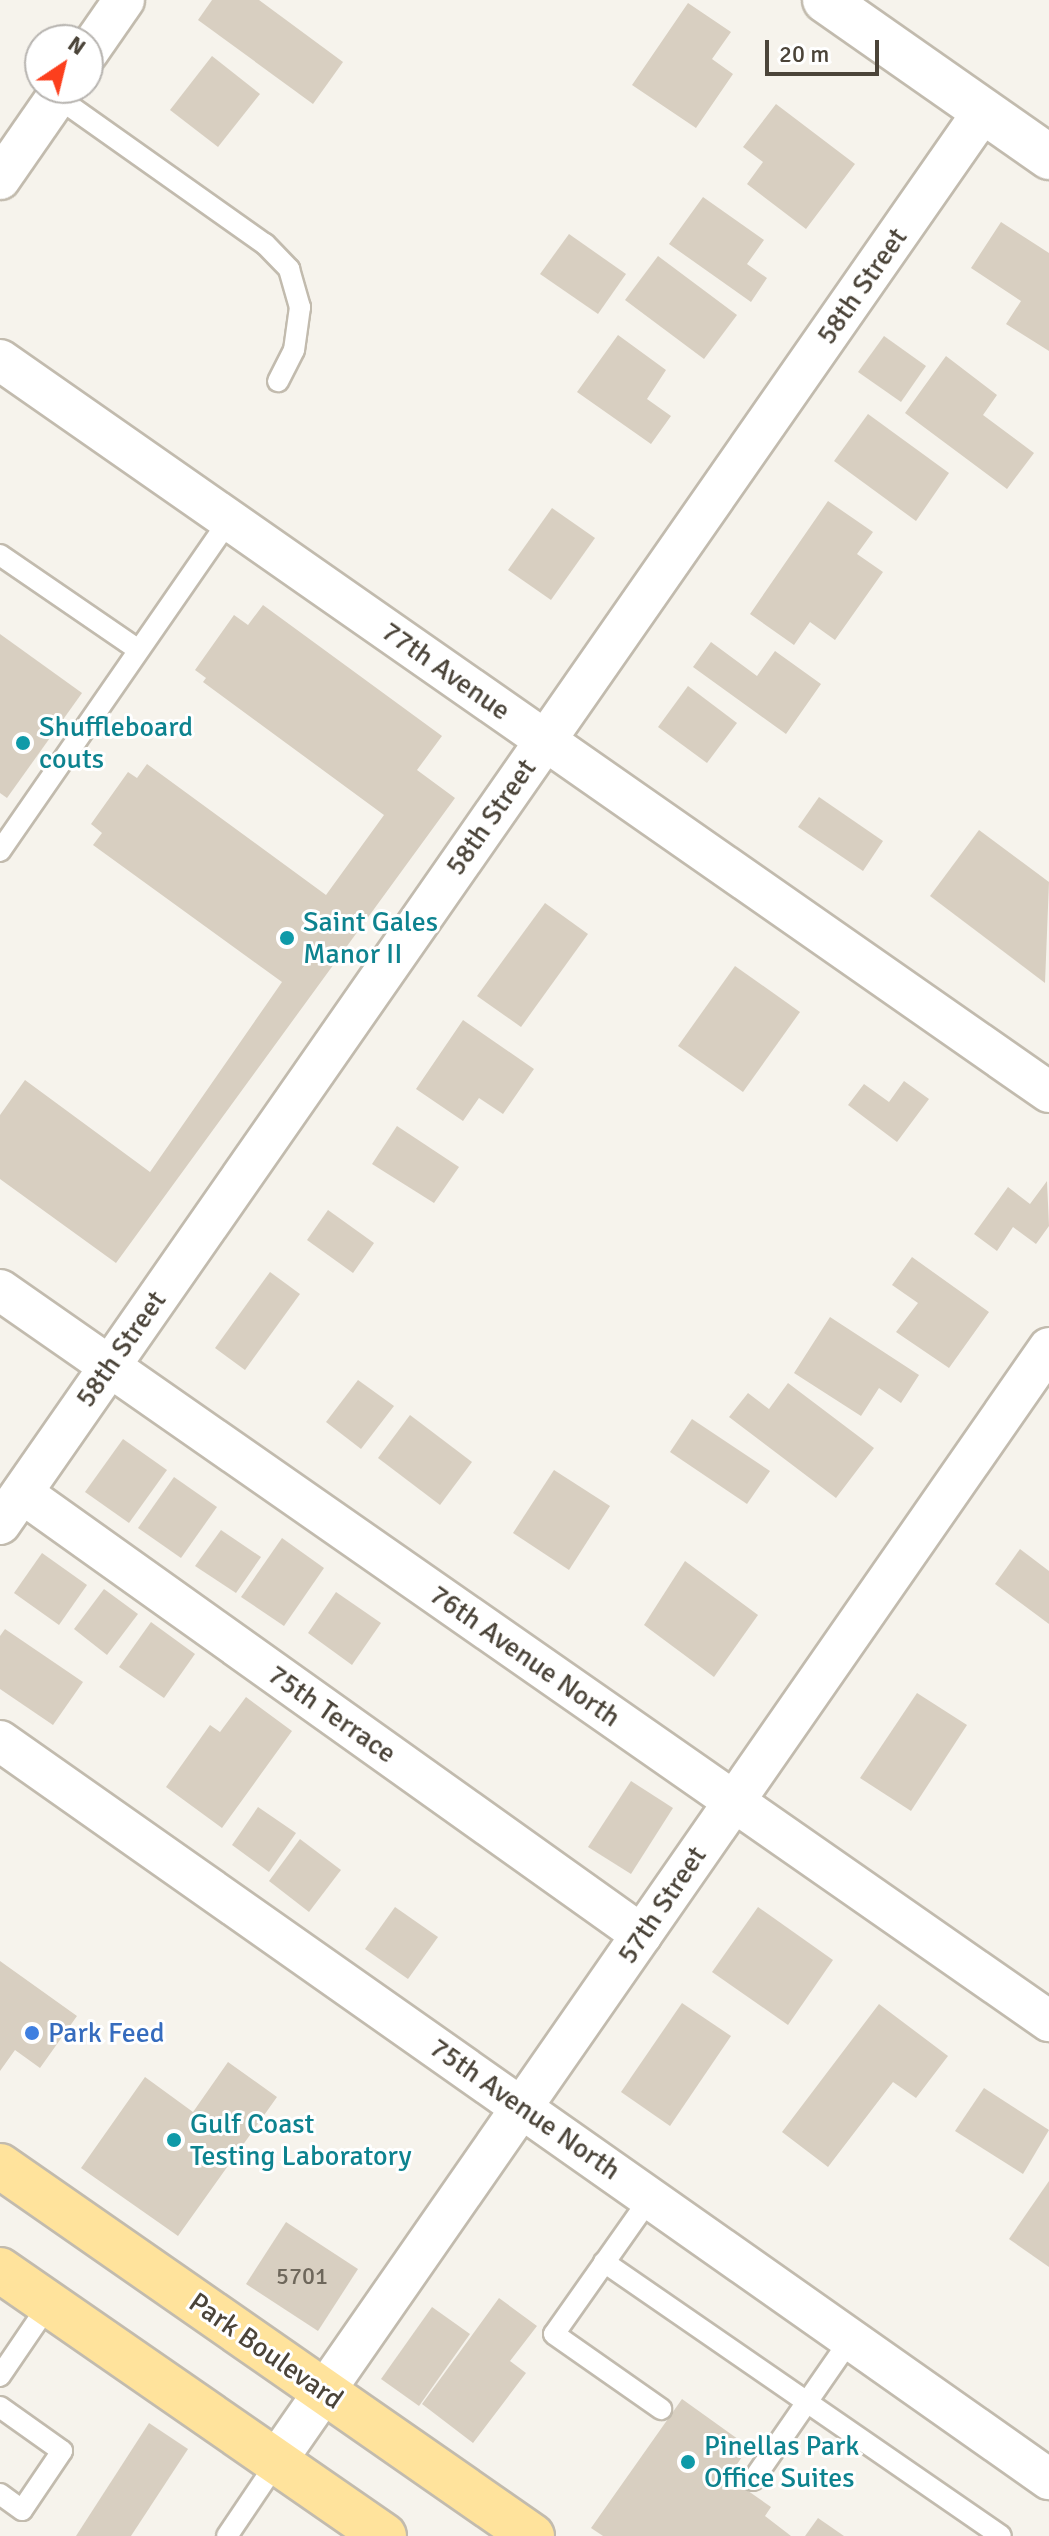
<!DOCTYPE html>
<style>
body{margin:0}
#map{position:relative;width:1049px;height:2536px;overflow:hidden;background:#f6f3ec;font-family:Signika,sans-serif}
div>[style]{position:absolute}
[style*='--x']{left:calc(var(--x)*1px);top:calc(var(--y)*1px);width:calc(var(--w)*1px);rotate:calc(var(--a)*1deg)}
.building>*{inset:0;background:#d8cfc1}
.roads{filter:drop-shadow(2px 0 #c2bbae) drop-shadow(-2px 0 #c2bbae) drop-shadow(0 2px #c2bbae) drop-shadow(0 -2px #c2bbae)}
.service>*{height:20px;margin:-10px;padding:0 10px;transform-origin:10px;border-radius:10px;background:#fff}
.minor>*{height:40px;margin:-20px;padding:0 20px;transform-origin:20px;border-radius:20px;background:#fff}
.tertiary>*{height:44px;margin:-22px;padding:0 22px;transform-origin:22px;border-radius:22px;background:#fff}
.primary>*{height:44px;margin:-22px;padding:0 22px;transform-origin:22px;border-radius:22px;background:#ffe39c}
.dots>*{width:22px;height:22px;translate:-50% -50%;box-sizing:border-box;border:4px solid #fff;border-radius:50%}
span{translate:-50% -50%;white-space:nowrap;text-align:center;line-height:1.15;-webkit-text-stroke:6px #fff;paint-order:stroke}
.number-label{font-size:24px;color:#6e675b}
.number-label span{-webkit-text-stroke-width:0}
.street-label{font-size:28px;color:#4b4439}
.culture-label{font-size:28px;color:#0d838f}
.left{translate:0 -50%;text-align:left}
.shop-label{font-size:28px;color:#366cbe}
.north{position:absolute;left:24px;top:24px;width:80px;height:80px;box-sizing:border-box;background:#fff;border:2px solid #b7b4b0;border-radius:50%;rotate:35deg;font-size:22px;font-weight:700;line-height:32px;text-align:center;color:#4b4439}
.north::after{content:'';display:block;margin:auto;width:28px;height:36px;background:#fc3f1d;clip-path:polygon(50% 0,100% 100%,50% 72%,0 100%)}
.scale{position:absolute;left:765px;top:40px;width:114px;height:36px;box-sizing:border-box;border:4px solid #4b4439;border-top:0;padding-left:10px;font-size:24px;line-height:28px;white-space:nowrap;color:#4b4439;-webkit-text-stroke:6px #fff;paint-order:stroke}
</style>
<div id="map">
<div class="building">
<div style="clip-path:polygon(212px 0,259px 0,343px 62px,313px 104px,198px 20px)"></div>
<div style="clip-path:polygon(688px 3px,731px 32px,712px 59px,733px 74px,696px 128px,632px 85px)"></div>
<div style="clip-path:polygon(212px 56px,260px 94px,218px 147px,170px 110px)"></div>
<div style="clip-path:polygon(776px 104px,855px 164px,806px 229px,747px 184px,763px 162px,743px 147px)"></div>
<div style="clip-path:polygon(703px 197px,764px 240px,747px 264px,767px 278px,751px 302px,669px 244px)"></div>
<div style="clip-path:polygon(1001px 222px,1049px 253px,1049px 351px,1006px 324px,1021px 301px,971px 268px)"></div>
<div style="clip-path:polygon(569px 234px,626px 274px,598px 314px,540px 274px)"></div>
<div style="clip-path:polygon(658px 256px,737px 315px,704px 359px,625px 300px)"></div>
<div style="clip-path:polygon(618px 335px,666px 370px,647px 399px,671px 416px,651px 444px,577px 392px)"></div>
<div style="clip-path:polygon(884px 336px,926px 366px,901px 402px,858px 372px)"></div>
<div style="clip-path:polygon(946px 356px,997px 395px,983px 415px,1034px 453px,1007px 489px,905px 413px)"></div>
<div style="clip-path:polygon(868px 414px,949px 473px,916px 521px,834px 461px)"></div>
<div style="clip-path:polygon(828px 501px,873px 532px,857px 554px,883px 572px,835px 640px,810px 622px,794px 645px,750px 614px)"></div>
<div style="clip-path:polygon(552px 508px,595px 538px,551px 600px,508px 570px)"></div>
<div style="clip-path:polygon(263px 605px,442px 736px,417px 770px,455px 798px,116px 1263px,0 1179px,0 1115px,25px 1080px,150px 1172px,282px 982px,93px 845px,102px 833px,91px 824px,128px 772px,137px 778px,147px 764px,326px 895px,384px 815px,203px 682px,206px 678px,195px 670px,234px 615px,248px 625px)"></div>
<div style="clip-path:polygon(0 634px,82px 693px,7px 798px,0 793px)"></div>
<div style="clip-path:polygon(711px 642px,757px 676px,775px 651px,821px 684px,786px 734px,693px 667px)"></div>
<div style="clip-path:polygon(688px 686px,737px 723px,707px 763px,658px 727px)"></div>
<div style="clip-path:polygon(819px 797px,883px 841px,863px 871px,798px 827px)"></div>
<div style="clip-path:polygon(979px 830px,1049px 882px,1045px 983px,930px 896px)"></div>
<div style="clip-path:polygon(545px 903px,588px 934px,521px 1027px,477px 996px)"></div>
<div style="clip-path:polygon(735px 966px,800px 1012px,743px 1092px,678px 1046px)"></div>
<div style="clip-path:polygon(463px 1020px,534px 1069px,503px 1114px,479px 1098px,463px 1121px,416px 1089px)"></div>
<div style="clip-path:polygon(904px 1081px,929px 1099px,897px 1142px,848px 1105px,864px 1084px,889px 1102px)"></div>
<div style="clip-path:polygon(397px 1126px,459px 1167px,434px 1203px,372px 1164px)"></div>
<div style="clip-path:polygon(1047px 1181px,1049px 1226px,1036px 1244px,1013px 1227px,997px 1251px,974px 1234px,1008px 1187px,1030px 1204px)"></div>
<div style="clip-path:polygon(328px 1210px,374px 1243px,353px 1273px,307px 1240px)"></div>
<div style="clip-path:polygon(912px 1257px,989px 1312px,949px 1368px,896px 1332px,918px 1303px,892px 1285px)"></div>
<div style="clip-path:polygon(270px 1272px,300px 1294px,245px 1370px,215px 1348px)"></div>
<div style="clip-path:polygon(830px 1317px,919px 1375px,901px 1403px,879px 1388px,861px 1416px,794px 1373px)"></div>
<div style="clip-path:polygon(358px 1380px,394px 1406px,361px 1449px,326px 1422px)"></div>
<div style="clip-path:polygon(788px 1383px,874px 1448px,836px 1498px,729px 1417px,748px 1393px,769px 1409px)"></div>
<div style="clip-path:polygon(410px 1415px,472px 1462px,440px 1505px,378px 1458px)"></div>
<div style="clip-path:polygon(692px 1419px,770px 1471px,747px 1504px,670px 1452px)"></div>
<div style="clip-path:polygon(123px 1439px,167px 1470px,129px 1523px,85px 1492px)"></div>
<div style="clip-path:polygon(554px 1470px,610px 1506px,569px 1570px,513px 1533px)"></div>
<div style="clip-path:polygon(174px 1477px,217px 1507px,181px 1558px,138px 1528px)"></div>
<div style="clip-path:polygon(221px 1530px,261px 1557px,236px 1593px,195px 1566px)"></div>
<div style="clip-path:polygon(282px 1538px,324px 1568px,284px 1626px,241px 1597px)"></div>
<div style="clip-path:polygon(1020px 1549px,1049px 1571px,1049px 1624px,995px 1584px)"></div>
<div style="clip-path:polygon(42px 1553px,87px 1585px,59px 1625px,14px 1593px)"></div>
<div style="clip-path:polygon(685px 1561px,758px 1615px,714px 1677px,644px 1625px)"></div>
<div style="clip-path:polygon(104px 1589px,138px 1614px,107px 1655px,74px 1629px)"></div>
<div style="clip-path:polygon(336px 1592px,381px 1623px,352px 1665px,308px 1633px)"></div>
<div style="clip-path:polygon(151px 1622px,195px 1654px,164px 1698px,119px 1667px)"></div>
<div style="clip-path:polygon(5px 1629px,83px 1682px,53px 1725px,0 1689px,0 1636px)"></div>
<div style="clip-path:polygon(917px 1693px,967px 1725px,911px 1811px,860px 1778px)"></div>
<div style="clip-path:polygon(246px 1697px,292px 1731px,222px 1828px,166px 1787px,210px 1725px,220px 1732px)"></div>
<div style="clip-path:polygon(631px 1781px,673px 1808px,631px 1874px,588px 1847px)"></div>
<div style="clip-path:polygon(258px 1807px,296px 1833px,269px 1872px,232px 1845px)"></div>
<div style="clip-path:polygon(300px 1839px,341px 1870px,309px 1912px,269px 1881px)"></div>
<div style="clip-path:polygon(395px 1907px,438px 1937px,408px 1979px,365px 1949px)"></div>
<div style="clip-path:polygon(758px 1907px,833px 1960px,788px 2025px,712px 1972px)"></div>
<div style="clip-path:polygon(0 1961px,77px 2016px,40px 2068px,15px 2050px,0 2071px)"></div>
<div style="clip-path:polygon(682px 2003px,731px 2036px,670px 2126px,621px 2092px)"></div>
<div style="clip-path:polygon(879px 2004px,948px 2056px,916px 2098px,893px 2082px,828px 2167px,782px 2132px)"></div>
<div style="clip-path:polygon(228px 2062px,277px 2097px,178px 2236px,81px 2168px,145px 2077px,193px 2112px)"></div>
<div style="clip-path:polygon(984px 2088px,1049px 2130px,1023px 2174px,955px 2131px)"></div>
<div style="clip-path:polygon(1049px 2181px,1049px 2267px,1009px 2239px)"></div>
<div style="clip-path:polygon(286px 2222px,358px 2269px,318px 2331px,246px 2284px)"></div>
<div style="clip-path:polygon(499px 2298px,537px 2326px,510px 2361px,526px 2373px,473px 2443px,422px 2404px)"></div>
<div style="clip-path:polygon(432px 2307px,470px 2334px,419px 2406px,381px 2379px)"></div>
<div style="clip-path:polygon(682px 2399px,749px 2447px,728px 2477px,771px 2507px,765px 2516px,791px 2536px,603px 2536px,591px 2528px)"></div>
<div style="clip-path:polygon(149px 2423px,188px 2449px,131px 2536px,76px 2536px)"></div>
<div style="clip-path:polygon(818px 2518px,844px 2536px,805px 2536px)"></div>
</div>
<div class="roads">
<div class="service">
<div style="--x:57;--y:97;--w:255;--a:35.3"></div>
<div style="--x:265;--y:244;--w:35;--a:46"></div>
<div style="--x:289;--y:269;--w:40;--a:74"></div>
<div style="--x:300;--y:307;--w:43;--a:97.9"></div>
<div style="--x:294;--y:350;--w:35;--a:117"></div>
<div style="--x:0;--y:555;--w:168;--a:34.4"></div>
<div style="--x:0;--y:851;--w:402;--a:-55.3"></div>
<div style="--x:650;--y:2198;--w:166;--a:125.2"></div>
<div style="--x:554;--y:2334;--w:131;--a:35"></div>
<div style="--x:604;--y:2262;--w:482;--a:34.6"></div>
<div style="--x:0;--y:2376;--w:87;--a:-55.8"></div>
<div style="--x:0;--y:2407;--w:76;--a:35.4"></div>
<div style="--x:62;--y:2451;--w:71;--a:124.1"></div>
<div style="--x:22;--y:2510;--w:27;--a:-144"></div>
<div style="--x:753;--y:2480;--w:170;--a:-55.3"></div>
<div style="--x:227;--y:2536;--w:89;--a:-56"></div>
</div>
<div class="minor">
<div style="--x:88;--y:52;--w:63;--a:-55.3"></div>
<div style="--x:0;--y:179;--w:111;--a:-55.3"></div>
<div style="--x:0;--y:360;--w:1279;--a:34.91"></div>
<div style="--x:0;--y:1290;--w:1279;--a:34.87"></div>
<div style="--x:22;--y:1493;--w:761;--a:35.49"></div>
<div style="--x:0;--y:1524;--w:1720;--a:-55.16"></div>
<div style="--x:0;--y:1741;--w:1283;--a:35.13"></div>
<div style="--x:276;--y:2461;--w:1355;--a:-55.22"></div>
</div>
<div class="tertiary">
<div style="--x:825;--y:0;--w:274;--a:35"></div>
</div>
<div class="primary">
<div style="--x:0;--y:2166;--w:648;--a:34.82"></div>
<div style="--x:0;--y:2270;--w:467;--a:34.7"></div>
</div>
</div>
<div class="dots">
<div style="left:23px;top:743px;background:#0f9aa8"></div>
<div style="left:287px;top:938px;background:#0f9aa8"></div>
<div style="left:32px;top:2033px;background:#3f7fe0"></div>
<div style="left:174px;top:2140px;background:#0f9aa8"></div>
<div style="left:688px;top:2462px;background:#0f9aa8"></div>
</div>
<div class="number-label">
<span style="left:302px;top:2277px">5701</span>
</div>
<div class="street-label">
<span style="left:862px;top:286px;rotate:-55deg">58th Street</span>
<span style="left:446px;top:671px;rotate:35deg">77th Avenue</span>
<span style="left:491px;top:817px;rotate:-55deg">58th Street</span>
<span style="left:121px;top:1349px;rotate:-55deg">58th Street</span>
<span style="left:525px;top:1656px;rotate:35deg">76th Avenue North</span>
<span style="left:332px;top:1714px;rotate:35deg">75th Terrace</span>
<span style="left:662px;top:1905px;rotate:-56deg">57th Street</span>
<span style="left:525px;top:2109px;rotate:35deg">75th Avenue North</span>
<span style="left:266px;top:2351px;rotate:35deg">Park Boulevard</span>
</div>
<div class="culture-label">
<span class="left" style="left:39px;top:743px">Shuffleboard<br>couts</span>
<span class="left" style="left:303px;top:938px">Saint Gales<br>Manor II</span>
<span class="left" style="left:190px;top:2140px">Gulf Coast<br>Testing Laboratory</span>
<span class="left" style="left:704px;top:2462px">Pinellas Park<br>Office Suites</span>
</div>
<div class="shop-label">
<span class="left" style="left:48px;top:2033px">Park Feed</span>
</div>
<div class="north">N</div>
<div class="scale">20 m</div>
</div>
